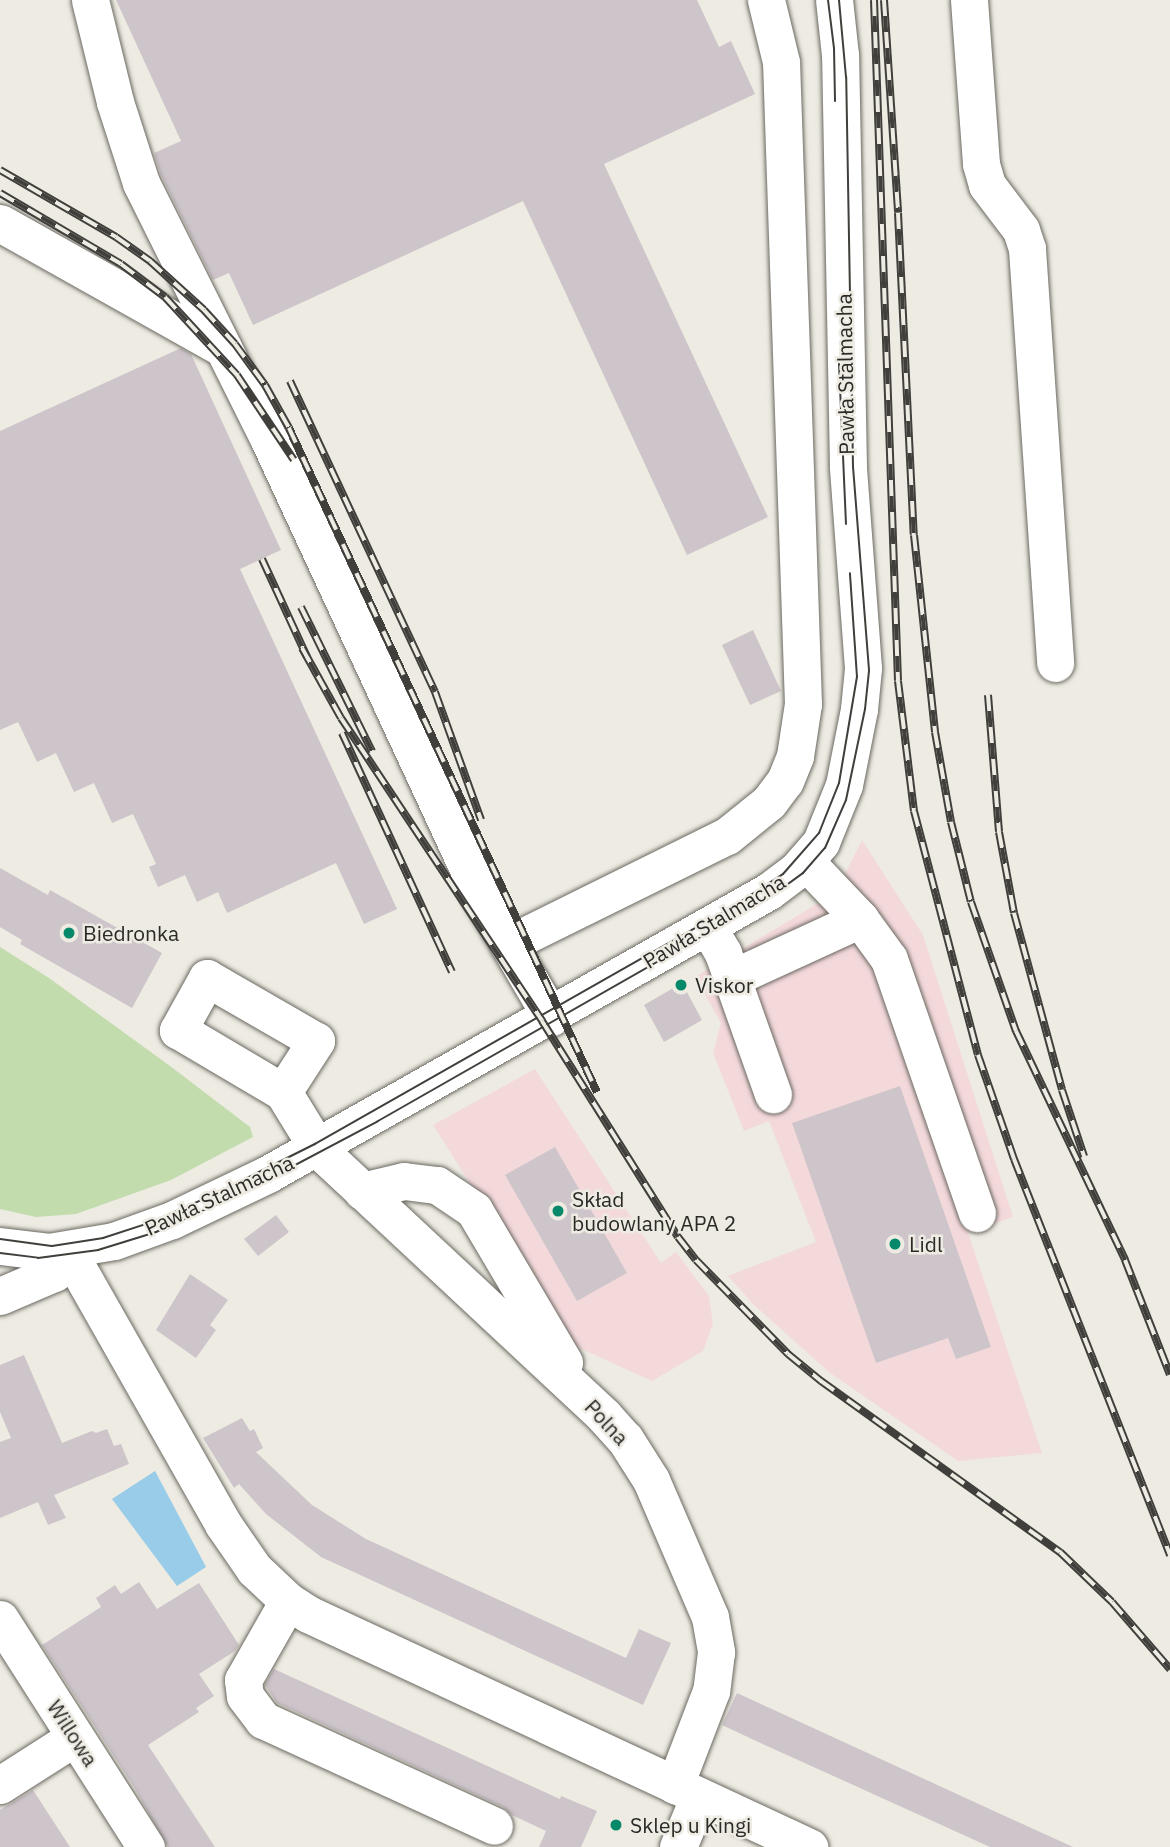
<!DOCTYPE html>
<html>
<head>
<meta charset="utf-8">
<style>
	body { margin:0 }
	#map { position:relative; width:1170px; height:1847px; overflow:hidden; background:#edebe2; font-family:"IBM Plex Sans",sans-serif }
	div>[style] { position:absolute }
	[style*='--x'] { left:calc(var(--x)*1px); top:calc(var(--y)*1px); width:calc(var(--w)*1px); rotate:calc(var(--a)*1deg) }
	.commercial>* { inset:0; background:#f4d9db }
	.green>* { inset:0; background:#c2dcae }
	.water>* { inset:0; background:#98cce9 }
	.building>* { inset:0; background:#cec5cb }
	.roads { filter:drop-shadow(0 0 2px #6b6961) drop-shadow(0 0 2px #6b6961) }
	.minor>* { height:37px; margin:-18.5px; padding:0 18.5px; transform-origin:18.5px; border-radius:18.5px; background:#fff }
	.tram>* { height:2px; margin:-1px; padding:0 1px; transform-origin:1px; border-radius:1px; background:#403f3b }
	.rail>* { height:8px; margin-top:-4px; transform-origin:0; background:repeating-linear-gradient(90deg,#edebe2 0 16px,#403f3b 0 32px); box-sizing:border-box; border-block:2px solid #403f3b }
	.dots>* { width:19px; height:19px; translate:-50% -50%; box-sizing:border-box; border:4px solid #edebe2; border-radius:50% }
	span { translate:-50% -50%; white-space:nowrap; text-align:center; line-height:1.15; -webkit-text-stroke:5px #edebe2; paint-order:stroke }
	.street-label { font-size:21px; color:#2b2a27 }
	.poi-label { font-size:21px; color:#2b2a27 }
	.left { translate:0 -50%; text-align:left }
</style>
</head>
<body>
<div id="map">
	<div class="commercial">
		<div style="clip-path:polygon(862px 840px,923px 935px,1013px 1217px,968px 1233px,1042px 1453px,958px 1461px,830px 1373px,753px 1304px,728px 1276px,816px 1242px,769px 1121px,744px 1131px,713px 1053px,721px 1023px,695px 977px,817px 904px,844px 876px)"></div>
		<div style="clip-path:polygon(535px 1069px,661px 1263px,676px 1252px,709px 1296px,713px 1324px,703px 1351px,652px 1381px,573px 1345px,433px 1125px)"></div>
	</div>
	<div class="green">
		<div style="clip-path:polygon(0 947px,49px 978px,170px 1066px,250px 1127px,253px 1137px,171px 1180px,76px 1214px,36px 1217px,0 1209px)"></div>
	</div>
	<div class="water">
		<div style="clip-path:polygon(155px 1471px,206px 1567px,177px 1586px,112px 1499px)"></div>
	</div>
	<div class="building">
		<div style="clip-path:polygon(116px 0,697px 0,719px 47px,731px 41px,755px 94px,604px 164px,768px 517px,687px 555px,523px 201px,253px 325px,229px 273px,213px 280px,161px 175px,154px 153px,181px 141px)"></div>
		<div style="clip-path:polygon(181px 348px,191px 354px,281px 550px,240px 569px,397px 909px,364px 924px,336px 863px,227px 913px,218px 892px,197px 902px,185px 875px,158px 887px,149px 867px,156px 864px,133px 814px,112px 823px,94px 783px,74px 792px,56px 753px,37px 762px,18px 722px,0 730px,0 431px)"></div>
		<div style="clip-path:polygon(753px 630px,781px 691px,750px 705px,722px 645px)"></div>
		<div style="clip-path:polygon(0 868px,48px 895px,50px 890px,162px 953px,132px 1008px,20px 944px,22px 940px,0 927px)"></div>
		<div style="clip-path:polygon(682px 983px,702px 1020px,664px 1042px,644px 1005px)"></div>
		<div style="clip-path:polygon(900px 1086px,991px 1347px,956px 1359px,948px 1338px,876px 1363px,792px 1123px)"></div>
		<div style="clip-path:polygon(555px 1147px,627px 1273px,577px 1301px,505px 1175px)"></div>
		<div style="clip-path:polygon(276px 1215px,289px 1232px,258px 1256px,244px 1239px)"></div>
		<div style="clip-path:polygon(190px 1274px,228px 1300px,210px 1325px,216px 1330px,196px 1358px,156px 1330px)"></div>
		<div style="clip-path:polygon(24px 1355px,62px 1443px,92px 1431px,96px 1433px,107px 1429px,114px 1446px,121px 1444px,129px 1464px,54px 1495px,66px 1518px,48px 1525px,38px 1502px,0 1518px,0 1442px,11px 1438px,0 1412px,0 1365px)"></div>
		<div style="clip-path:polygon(242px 1418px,250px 1431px,254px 1429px,263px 1448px,256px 1452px,312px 1505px,366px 1539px,626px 1658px,639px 1629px,671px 1643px,643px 1705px,321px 1557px,266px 1514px,239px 1484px,234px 1488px,203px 1438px)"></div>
		<div style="clip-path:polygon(139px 1582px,157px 1609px,199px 1583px,239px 1645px,235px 1651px,199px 1674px,214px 1696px,196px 1708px,199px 1712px,148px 1745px,215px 1847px,168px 1847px,134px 1787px,42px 1645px,101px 1607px,96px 1598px,115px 1585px,121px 1594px)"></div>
		<div style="clip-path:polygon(274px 1669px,560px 1799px,561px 1796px,597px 1811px,581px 1847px,539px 1847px,546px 1831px,512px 1815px,503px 1807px,277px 1703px,265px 1684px)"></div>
		<div style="clip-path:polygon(737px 1693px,994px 1811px,1073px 1847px,990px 1847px,754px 1740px,722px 1725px)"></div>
		<div style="clip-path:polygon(33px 1790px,70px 1847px,0 1847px,0 1810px)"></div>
	</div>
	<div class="roads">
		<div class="minor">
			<div style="--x:90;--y:0;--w:105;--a:76.2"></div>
			<div style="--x:115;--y:102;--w:85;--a:72.2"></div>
			<div style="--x:141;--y:183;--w:289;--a:63.5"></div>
			<div style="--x:270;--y:442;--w:504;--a:65.11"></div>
			<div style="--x:482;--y:899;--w:137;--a:59.7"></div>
			<div style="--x:969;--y:0;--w:164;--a:85.8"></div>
			<div style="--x:981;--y:164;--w:22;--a:74"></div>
			<div style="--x:987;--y:185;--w:56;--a:52.9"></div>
			<div style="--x:1021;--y:230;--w:20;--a:72"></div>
			<div style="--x:1027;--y:249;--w:415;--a:86.1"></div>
			<div style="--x:0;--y:223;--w:256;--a:29.3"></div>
			<div style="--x:805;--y:861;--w:80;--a:46.5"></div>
			<div style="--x:860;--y:919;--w:49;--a:54.1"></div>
			<div style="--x:889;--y:959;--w:269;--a:70.9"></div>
			<div style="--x:708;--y:927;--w:30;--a:60"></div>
			<div style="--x:723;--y:953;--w:150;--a:70.5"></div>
			<div style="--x:508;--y:944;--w:244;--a:-26.3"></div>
			<div style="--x:727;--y:836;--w:54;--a:-39"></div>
			<div style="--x:769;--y:802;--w:26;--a:-53"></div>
			<div style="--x:785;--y:781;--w:27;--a:-68"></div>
			<div style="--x:795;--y:756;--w:53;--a:-81.3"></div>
			<div style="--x:803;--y:704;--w:642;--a:-91.96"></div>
			<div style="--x:781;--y:62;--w:64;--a:-103.6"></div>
			<div style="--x:732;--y:978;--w:141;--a:-24.7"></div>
			<div style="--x:283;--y:1092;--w:61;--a:-57.1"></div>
			<div style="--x:316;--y:1041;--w:126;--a:-150"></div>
			<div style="--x:207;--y:978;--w:60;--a:119.1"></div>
			<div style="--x:178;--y:1030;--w:122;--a:30.6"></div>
			<div style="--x:283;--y:1092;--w:67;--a:58.4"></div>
			<div style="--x:318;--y:1149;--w:391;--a:43"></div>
			<div style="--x:604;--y:1416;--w:31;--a:48"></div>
			<div style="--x:625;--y:1439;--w:49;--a:57.6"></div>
			<div style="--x:651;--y:1480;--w:149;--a:66.7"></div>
			<div style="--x:710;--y:1617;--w:36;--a:80"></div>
			<div style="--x:716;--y:1652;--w:39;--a:97"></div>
			<div style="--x:711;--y:1691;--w:101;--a:111"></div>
			<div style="--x:362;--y:1191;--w:43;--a:-13.4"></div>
			<div style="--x:404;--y:1181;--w:33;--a:7"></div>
			<div style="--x:437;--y:1185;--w:45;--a:34"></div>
			<div style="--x:474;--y:1210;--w:177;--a:59.4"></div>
			<div style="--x:0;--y:1246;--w:49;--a:7"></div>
			<div style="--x:49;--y:1252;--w:66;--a:-9.6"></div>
			<div style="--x:114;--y:1241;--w:62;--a:-19.9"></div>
			<div style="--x:172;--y:1220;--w:106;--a:-25.6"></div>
			<div style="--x:268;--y:1174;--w:575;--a:-29.46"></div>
			<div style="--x:769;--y:891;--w:34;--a:-37"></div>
			<div style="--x:796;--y:871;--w:38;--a:-49"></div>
			<div style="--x:821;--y:842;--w:61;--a:-68"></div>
			<div style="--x:844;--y:785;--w:77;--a:-78.8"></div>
			<div style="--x:859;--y:709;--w:41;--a:-84.4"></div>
			<div style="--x:863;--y:668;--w:202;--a:-94.3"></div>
			<div style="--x:848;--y:467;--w:412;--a:-91.1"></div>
			<div style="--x:840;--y:55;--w:55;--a:-96.2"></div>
			<div style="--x:68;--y:1251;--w:314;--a:60.4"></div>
			<div style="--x:223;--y:1524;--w:55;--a:55.4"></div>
			<div style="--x:254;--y:1569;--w:47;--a:43.3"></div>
			<div style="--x:288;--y:1601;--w:24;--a:33"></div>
			<div style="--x:308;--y:1614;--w:553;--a:24.94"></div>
			<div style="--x:0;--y:1296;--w:59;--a:-23.1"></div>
			<div style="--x:54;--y:1273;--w:12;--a:-42"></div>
			<div style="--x:63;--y:1265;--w:15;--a:-70"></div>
			<div style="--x:288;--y:1601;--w:91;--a:119.7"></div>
			<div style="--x:243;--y:1680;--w:16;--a:83"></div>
			<div style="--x:245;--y:1696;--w:30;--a:53"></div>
			<div style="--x:263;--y:1720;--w:254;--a:24.6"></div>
			<div style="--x:0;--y:1619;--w:271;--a:57.4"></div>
			<div style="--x:0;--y:1785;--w:89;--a:-32.6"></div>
			<div style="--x:678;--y:1847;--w:55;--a:-67.6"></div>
		</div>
	</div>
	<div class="tram">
		<div style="--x:828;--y:0;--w:48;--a:82.9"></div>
		<div style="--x:834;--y:48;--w:53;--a:88.9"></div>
		<div style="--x:839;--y:364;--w:160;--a:87.5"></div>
		<div style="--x:0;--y:1239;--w:52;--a:7.7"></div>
		<div style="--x:52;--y:1246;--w:52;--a:-8.9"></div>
		<div style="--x:103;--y:1238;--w:52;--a:-18.1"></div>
		<div style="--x:152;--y:1222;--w:71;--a:-24"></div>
		<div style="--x:217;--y:1193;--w:110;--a:-26.6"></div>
		<div style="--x:315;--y:1144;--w:480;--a:-29.6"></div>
		<div style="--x:732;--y:907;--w:61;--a:-32.9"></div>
		<div style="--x:783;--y:874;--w:55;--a:-48.7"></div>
		<div style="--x:819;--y:833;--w:54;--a:-68.2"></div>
		<div style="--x:839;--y:783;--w:108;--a:-80.4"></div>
		<div style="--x:857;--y:677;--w:104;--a:-93.9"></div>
		<div style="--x:0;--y:1253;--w:38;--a:7"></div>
		<div style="--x:38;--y:1258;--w:61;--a:-7.6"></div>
		<div style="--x:98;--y:1250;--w:61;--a:-17.2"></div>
		<div style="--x:156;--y:1232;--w:99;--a:-24.5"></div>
		<div style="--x:246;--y:1191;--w:149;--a:-27.9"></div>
		<div style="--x:378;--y:1121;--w:447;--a:-29.7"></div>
		<div style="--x:766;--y:900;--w:46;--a:-36.1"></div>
		<div style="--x:803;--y:873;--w:33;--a:-49"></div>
		<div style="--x:825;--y:848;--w:52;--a:-66.4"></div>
		<div style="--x:846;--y:800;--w:93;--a:-78.2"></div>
		<div style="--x:865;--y:709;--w:39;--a:-84"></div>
		<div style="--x:869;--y:670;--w:204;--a:-94.5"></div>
		<div style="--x:853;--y:467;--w:390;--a:-91"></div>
		<div style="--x:846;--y:77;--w:77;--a:-95.2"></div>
	</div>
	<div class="rail">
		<div style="--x:874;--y:0;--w:681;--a:87.98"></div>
		<div style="--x:898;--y:681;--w:131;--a:83"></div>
		<div style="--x:914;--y:811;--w:252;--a:75.3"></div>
		<div style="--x:978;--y:1055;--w:110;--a:70.9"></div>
		<div style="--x:1014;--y:1159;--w:426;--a:68.5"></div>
		<div style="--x:884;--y:0;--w:213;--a:86.2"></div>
		<div style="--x:898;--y:213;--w:322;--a:87.2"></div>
		<div style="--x:914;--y:535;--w:198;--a:83.9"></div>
		<div style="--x:935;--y:732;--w:91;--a:79.9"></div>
		<div style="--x:951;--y:822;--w:82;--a:76"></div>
		<div style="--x:971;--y:902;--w:137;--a:70.8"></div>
		<div style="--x:1016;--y:1031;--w:254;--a:64.5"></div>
		<div style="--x:1125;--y:1260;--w:123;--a:68.6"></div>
		<div style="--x:0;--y:170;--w:134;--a:30"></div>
		<div style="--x:116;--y:237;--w:42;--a:35.2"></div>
		<div style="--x:150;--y:261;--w:73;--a:42.2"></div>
		<div style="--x:204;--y:310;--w:46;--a:47.6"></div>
		<div style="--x:235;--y:344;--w:51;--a:53.8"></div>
		<div style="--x:265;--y:385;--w:49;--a:60.8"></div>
		<div style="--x:289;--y:428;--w:732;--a:65.12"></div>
		<div style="--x:0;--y:193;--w:140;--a:30.4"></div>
		<div style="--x:121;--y:264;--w:55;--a:36.9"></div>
		<div style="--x:165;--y:297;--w:106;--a:47.3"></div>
		<div style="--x:237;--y:375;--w:102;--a:56.2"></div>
		<div style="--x:290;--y:381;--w:343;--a:65"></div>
		<div style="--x:435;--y:692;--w:136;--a:70.2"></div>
		<div style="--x:262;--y:559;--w:108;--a:65.3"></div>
		<div style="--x:301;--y:607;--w:161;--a:63.8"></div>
		<div style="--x:302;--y:648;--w:80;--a:60.9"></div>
		<div style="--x:341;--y:718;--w:364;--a:56.4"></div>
		<div style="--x:542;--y:1021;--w:255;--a:57.8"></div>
		<div style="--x:678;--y:1237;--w:29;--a:52"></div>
		<div style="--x:696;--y:1260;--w:132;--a:45.6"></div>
		<div style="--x:788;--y:1354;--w:43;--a:39.3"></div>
		<div style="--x:821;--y:1381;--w:294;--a:35.6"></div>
		<div style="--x:1060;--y:1552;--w:72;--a:43.9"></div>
		<div style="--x:1112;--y:1602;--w:89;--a:49.1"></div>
		<div style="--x:988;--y:695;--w:137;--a:85.4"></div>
		<div style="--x:999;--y:832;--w:82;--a:79.5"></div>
		<div style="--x:1014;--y:913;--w:183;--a:74.8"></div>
		<div style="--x:1062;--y:1090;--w:70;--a:71.6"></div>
		<div style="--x:342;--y:733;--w:263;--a:65.3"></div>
	</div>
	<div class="dots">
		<div style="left:69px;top:933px;background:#06886b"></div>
		<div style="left:681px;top:985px;background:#06886b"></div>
		<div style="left:558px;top:1211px;background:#06886b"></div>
		<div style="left:895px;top:1244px;background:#06886b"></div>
		<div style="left:616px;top:1825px;background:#06886b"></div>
	</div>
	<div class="street-label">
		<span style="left:845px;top:374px;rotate:-91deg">Pawła Stalmacha</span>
		<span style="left:714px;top:921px;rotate:-31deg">Pawła Stalmacha</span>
		<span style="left:219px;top:1195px;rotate:-25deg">Pawła Stalmacha</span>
		<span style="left:607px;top:1422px;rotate:47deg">Polna</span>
		<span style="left:73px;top:1733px;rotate:57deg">Willowa</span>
	</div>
	<div class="poi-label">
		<span class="left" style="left:83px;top:933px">Biedronka</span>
		<span class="left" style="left:695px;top:985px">Viskor</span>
		<span class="left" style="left:572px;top:1211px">Skład<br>budowlany APA 2</span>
		<span class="left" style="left:909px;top:1244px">Lidl</span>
		<span class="left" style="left:630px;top:1825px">Sklep u Kingi</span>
	</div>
</div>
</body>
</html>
